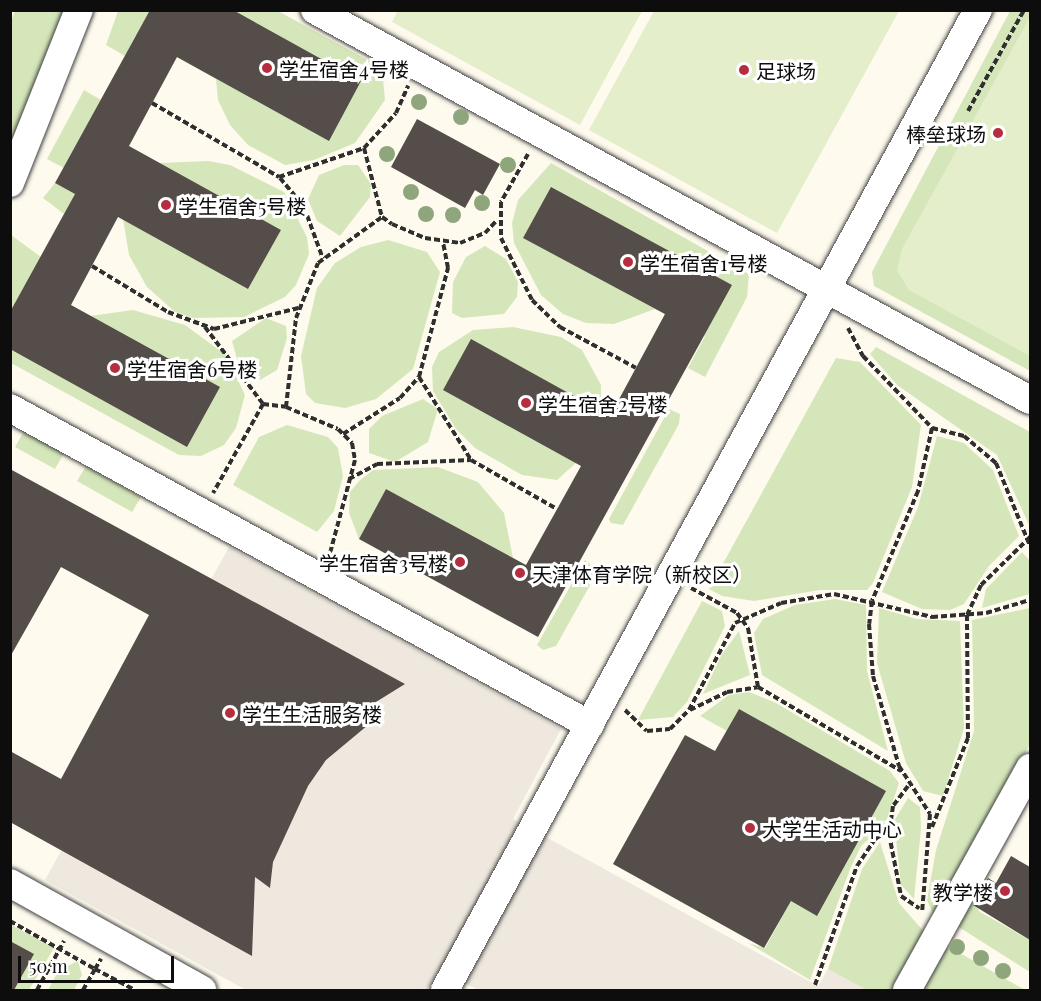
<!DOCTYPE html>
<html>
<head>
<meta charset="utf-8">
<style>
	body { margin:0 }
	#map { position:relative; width:1041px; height:1001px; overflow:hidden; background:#fefaee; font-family:"Playfair Display","Noto Sans SC",serif }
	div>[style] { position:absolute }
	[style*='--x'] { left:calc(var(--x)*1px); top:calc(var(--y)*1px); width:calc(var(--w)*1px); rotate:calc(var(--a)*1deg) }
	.green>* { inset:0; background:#d5e7ba }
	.pitch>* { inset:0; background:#e5eecb }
	.plaza>* { inset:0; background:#eee8de }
	.building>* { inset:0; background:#554d4a }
	.path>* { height:4px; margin-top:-2px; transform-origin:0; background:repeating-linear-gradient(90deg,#2f2f2f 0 6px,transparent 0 9px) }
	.roads { filter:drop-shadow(0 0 2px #404040) drop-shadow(0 0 2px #404040) }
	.minor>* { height:28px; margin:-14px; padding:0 14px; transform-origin:14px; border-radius:14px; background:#fff }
	.trees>* { width:16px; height:16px; margin:-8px; border-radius:50%; background:#8fa67d }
	.dots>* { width:16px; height:16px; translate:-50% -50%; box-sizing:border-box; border:3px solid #fff; border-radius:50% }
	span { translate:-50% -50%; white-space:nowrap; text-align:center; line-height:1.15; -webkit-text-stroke:6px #fff; paint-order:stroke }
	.poi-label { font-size:20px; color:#0d0d0d }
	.left { translate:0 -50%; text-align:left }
	.right { translate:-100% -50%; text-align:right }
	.frame { position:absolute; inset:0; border:12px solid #0d0d0d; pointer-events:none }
	.scale { position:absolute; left:18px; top:956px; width:156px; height:27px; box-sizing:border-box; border:3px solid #0d0d0d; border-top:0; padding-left:8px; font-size:18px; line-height:21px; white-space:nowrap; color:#0d0d0d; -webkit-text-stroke:4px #fff; paint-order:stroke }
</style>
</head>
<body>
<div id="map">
	<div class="green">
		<div style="clip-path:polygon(15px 11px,68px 11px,11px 155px,11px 21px)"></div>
		<div style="clip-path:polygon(118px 11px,278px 11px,382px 68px,385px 100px,355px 143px,314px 160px,285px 165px,248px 145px,230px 125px,218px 100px,216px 79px,136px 35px,125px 56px,106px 45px)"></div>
		<div style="clip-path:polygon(1010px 11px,1030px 11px,1030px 371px,874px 286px,872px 272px)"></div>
		<div style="clip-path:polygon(84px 90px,101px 100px,64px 168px,47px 159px)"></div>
		<div style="clip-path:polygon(208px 161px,230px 165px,284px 192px,307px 237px,309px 254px,296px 285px,285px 297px,244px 317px,193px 318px,175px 312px,147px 287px,129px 255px,123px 219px,248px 289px,281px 230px,159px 163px)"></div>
		<div style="clip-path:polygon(551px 163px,749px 274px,747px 297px,705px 377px,688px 368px,705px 336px,655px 309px,614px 324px,586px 323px,563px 314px,541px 295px,514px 243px,512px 223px,518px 200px)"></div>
		<div style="clip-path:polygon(344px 165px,358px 165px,371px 184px,370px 197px,340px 236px,317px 221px,308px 199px,319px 175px)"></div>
		<div style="clip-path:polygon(55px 183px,75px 194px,64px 214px,43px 198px)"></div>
		<div style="clip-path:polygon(11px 235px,41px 257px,28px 281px,90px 316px,133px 310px,185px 325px,226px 355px,245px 395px,236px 428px,224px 445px,201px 456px,179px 455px,11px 363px)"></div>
		<div style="clip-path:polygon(388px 240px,427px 252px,440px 272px,413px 369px,376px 399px,345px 408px,315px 403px,306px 394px,301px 356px,317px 288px,335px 263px,361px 247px)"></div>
		<div style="clip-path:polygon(485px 246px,506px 259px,518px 282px,517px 297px,504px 314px,462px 318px,452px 313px,453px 282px,466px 257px)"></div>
		<div style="clip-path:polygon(266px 318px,286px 326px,287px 338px,277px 370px,260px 380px,237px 359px,232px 341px)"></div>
		<div style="clip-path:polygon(513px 327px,561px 337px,582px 350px,601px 385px,601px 407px,576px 463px,557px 480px,522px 475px,475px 448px,456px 429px,433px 391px,432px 367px,439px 352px,473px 330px)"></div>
		<div style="clip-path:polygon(876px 347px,1030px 432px,1030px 527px,997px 455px,897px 385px,870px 354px)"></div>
		<div style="clip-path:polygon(836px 358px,860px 362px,921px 425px,912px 487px,873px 583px,867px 590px,820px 590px,754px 601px,722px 596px,709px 589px)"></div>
		<div style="clip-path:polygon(423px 399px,438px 409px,428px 442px,395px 462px,369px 453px,369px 429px,382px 416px)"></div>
		<div style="clip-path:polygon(669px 409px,680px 414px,679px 424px,623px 525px,611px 523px,609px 519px)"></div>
		<div style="clip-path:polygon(287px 425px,328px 437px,338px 448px,343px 476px,334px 511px,317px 532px,233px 485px,259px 437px)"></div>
		<div style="clip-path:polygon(24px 431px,64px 453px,55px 469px,15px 447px)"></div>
		<div style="clip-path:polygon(937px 436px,964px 443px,993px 470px,1019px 536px,989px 566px,964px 604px,950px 610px,922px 609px,882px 592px,918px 507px)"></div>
		<div style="clip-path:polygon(86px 466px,141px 497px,132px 512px,77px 481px)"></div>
		<div style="clip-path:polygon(438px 467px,478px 482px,504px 513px,513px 558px,386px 489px,359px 539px,349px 513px,350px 492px,359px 481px,373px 470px)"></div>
		<div style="clip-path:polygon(1022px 552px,1030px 561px,1030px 594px,982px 608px,986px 589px)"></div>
		<div style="clip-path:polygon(585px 560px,598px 571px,556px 646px,543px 650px,537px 645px)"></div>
		<div style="clip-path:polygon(835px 599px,866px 605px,867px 671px,888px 751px,762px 675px,754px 633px,763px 619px,795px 605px)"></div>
		<div style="clip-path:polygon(702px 601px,722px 611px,725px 626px,687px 702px,673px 717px,638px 720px)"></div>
		<div style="clip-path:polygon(879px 608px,917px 619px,960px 621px,964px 728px,943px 796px,923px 791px,906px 763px,877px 663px)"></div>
		<div style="clip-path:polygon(1030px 608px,1030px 744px,935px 918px,927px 900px,936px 850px,974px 731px,972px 620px)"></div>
		<div style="clip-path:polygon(739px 631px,750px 675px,703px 694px,722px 654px)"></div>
		<div style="clip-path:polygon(749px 692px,776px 703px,890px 771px,899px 783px,885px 825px,861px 846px,850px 869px,810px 980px,748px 943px,765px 948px,791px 901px,817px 915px,739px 709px,727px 731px,700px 716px,729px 695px)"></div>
		<div style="clip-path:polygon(908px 798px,920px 807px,921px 829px,914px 899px,901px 885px,894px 821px)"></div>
		<div style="clip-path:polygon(880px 842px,899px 903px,925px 933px,893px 990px,863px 990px,828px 969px,862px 869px)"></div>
		<div style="clip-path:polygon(968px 894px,980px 912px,1030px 940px,1030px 972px,954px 924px)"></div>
		<div style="clip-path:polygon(10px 924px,54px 948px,29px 990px,11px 990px)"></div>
		<div style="clip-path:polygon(951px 948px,1025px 990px,916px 990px,939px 950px)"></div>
		<div style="clip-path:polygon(78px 961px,82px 975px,74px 990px,48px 990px,59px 970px)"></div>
	</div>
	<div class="pitch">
		<div style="clip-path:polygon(398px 10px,642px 10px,642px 11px,580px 125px,392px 22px)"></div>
		<div style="clip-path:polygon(654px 11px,899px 11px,777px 233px,589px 130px)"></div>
		<div style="clip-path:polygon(1030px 17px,1030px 356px,909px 290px,897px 270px,902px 249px)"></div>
	</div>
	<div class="plaza">
		<div style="clip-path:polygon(229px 547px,561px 729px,513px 819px,818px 986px,828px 969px,867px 990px,478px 990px,439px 969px,427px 990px,246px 990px,45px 880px)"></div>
	</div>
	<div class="building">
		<div style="clip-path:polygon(150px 10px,233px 10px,361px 81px,329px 141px,177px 57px,129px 146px,281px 230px,248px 289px,118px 217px,71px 305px,220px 387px,187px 447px,10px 349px,10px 312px,75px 194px,55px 183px)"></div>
		<div style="clip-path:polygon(417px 119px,500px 164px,483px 195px,475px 190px,465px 208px,391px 167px)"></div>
		<div style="clip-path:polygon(551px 187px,732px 285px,538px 637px,359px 539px,386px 489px,526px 565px,581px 466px,443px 390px,471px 339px,610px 416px,665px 314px,523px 238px)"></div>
		<div style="clip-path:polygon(10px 469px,405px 684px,355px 715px,368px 725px,326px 760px,308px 786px,273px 862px,270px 888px,255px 877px,252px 956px,10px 822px,10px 751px,61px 779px,149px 615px,61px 567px,10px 657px)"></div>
		<div style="clip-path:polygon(739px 709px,886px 791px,817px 916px,791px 901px,764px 948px,613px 864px,685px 735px,715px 751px)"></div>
		<div style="clip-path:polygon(1011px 856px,1030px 867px,1030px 940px,973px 905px,988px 878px,996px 883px)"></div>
		<div style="clip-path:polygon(10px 941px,34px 954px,14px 990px,10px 990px)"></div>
	</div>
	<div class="path">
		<div style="--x:152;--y:103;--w:147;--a:30.2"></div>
		<div style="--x:279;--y:177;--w:90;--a:-18.8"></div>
		<div style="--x:364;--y:148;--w:47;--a:-47.6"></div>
		<div style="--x:396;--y:113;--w:30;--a:-66"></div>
		<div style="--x:968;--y:111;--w:115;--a:-61"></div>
		<div style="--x:364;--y:148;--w:71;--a:75.4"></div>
		<div style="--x:382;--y:217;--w:12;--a:35"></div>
		<div style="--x:392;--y:224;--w:36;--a:23"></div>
		<div style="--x:425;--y:238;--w:35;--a:8"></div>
		<div style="--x:460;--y:243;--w:27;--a:-22"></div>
		<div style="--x:485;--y:233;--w:18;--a:-47"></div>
		<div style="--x:528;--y:154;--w:55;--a:119.4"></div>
		<div style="--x:501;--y:202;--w:36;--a:90"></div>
		<div style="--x:501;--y:238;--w:69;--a:63.4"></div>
		<div style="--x:532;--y:300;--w:39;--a:44"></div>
		<div style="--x:560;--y:327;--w:86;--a:28.3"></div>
		<div style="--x:280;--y:178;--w:38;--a:50"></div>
		<div style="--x:304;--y:207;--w:55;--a:69.9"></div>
		<div style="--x:92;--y:266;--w:89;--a:31.2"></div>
		<div style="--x:168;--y:312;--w:49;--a:20.3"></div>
		<div style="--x:214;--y:329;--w:87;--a:-14"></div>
		<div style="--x:205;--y:327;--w:96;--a:53"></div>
		<div style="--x:263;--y:404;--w:102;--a:119.3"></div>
		<div style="--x:848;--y:328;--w:32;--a:62"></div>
		<div style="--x:863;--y:356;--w:100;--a:46.2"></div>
		<div style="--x:932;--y:428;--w:65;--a:102.5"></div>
		<div style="--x:918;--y:491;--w:119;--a:112.7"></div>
		<div style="--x:872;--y:601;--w:23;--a:97"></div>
		<div style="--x:869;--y:624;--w:52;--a:85.6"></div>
		<div style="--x:873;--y:676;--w:94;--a:73.9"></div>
		<div style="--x:899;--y:766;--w:57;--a:57.1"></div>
		<div style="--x:930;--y:814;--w:99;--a:94.6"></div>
		<div style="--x:419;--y:377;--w:98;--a:57.9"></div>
		<div style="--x:471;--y:460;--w:99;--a:29.7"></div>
		<div style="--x:263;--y:404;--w:23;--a:7"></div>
		<div style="--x:286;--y:407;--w:90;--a:-83.6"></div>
		<div style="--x:296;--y:318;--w:59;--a:-68.2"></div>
		<div style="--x:318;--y:263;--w:79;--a:-35.7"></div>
		<div style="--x:286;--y:407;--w:56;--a:22.9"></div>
		<div style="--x:338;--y:429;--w:20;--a:45"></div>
		<div style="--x:352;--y:443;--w:17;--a:80"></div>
		<div style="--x:355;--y:460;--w:100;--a:105"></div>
		<div style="--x:932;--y:428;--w:33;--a:14"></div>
		<div style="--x:964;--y:436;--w:42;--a:40.2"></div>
		<div style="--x:996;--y:463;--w:90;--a:67.7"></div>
		<div style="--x:343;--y:434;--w:67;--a:-32.3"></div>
		<div style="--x:400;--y:398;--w:28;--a:-48"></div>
		<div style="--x:419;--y:377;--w:113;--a:-75.1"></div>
		<div style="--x:448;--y:268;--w:26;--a:-101"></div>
		<div style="--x:349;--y:479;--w:32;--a:-28"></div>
		<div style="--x:377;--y:464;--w:94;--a:-2.4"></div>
		<div style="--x:691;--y:588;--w:52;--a:28.5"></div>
		<div style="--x:737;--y:613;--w:19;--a:54"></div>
		<div style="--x:748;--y:628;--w:60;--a:80.4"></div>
		<div style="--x:625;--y:710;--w:30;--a:44"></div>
		<div style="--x:647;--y:731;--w:23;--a:-5"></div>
		<div style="--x:670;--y:729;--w:27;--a:-45"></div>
		<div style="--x:689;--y:710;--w:98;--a:-62.1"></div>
		<div style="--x:735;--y:623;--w:50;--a:-23.5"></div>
		<div style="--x:781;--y:603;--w:54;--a:-9.6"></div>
		<div style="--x:834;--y:594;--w:101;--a:13.2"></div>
		<div style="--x:932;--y:617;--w:54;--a:-4.2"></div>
		<div style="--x:986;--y:613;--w:46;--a:-16.5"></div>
		<div style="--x:690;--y:710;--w:41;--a:-25.9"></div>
		<div style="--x:727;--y:692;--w:31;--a:-9"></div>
		<div style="--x:758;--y:687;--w:166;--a:30.4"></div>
		<div style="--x:908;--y:786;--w:25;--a:127"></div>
		<div style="--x:893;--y:806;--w:28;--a:98"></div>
		<div style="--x:889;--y:834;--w:63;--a:79"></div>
		<div style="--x:901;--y:896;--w:22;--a:34"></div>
		<div style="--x:932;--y:827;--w:96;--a:-68"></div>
		<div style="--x:968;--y:738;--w:123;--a:-90.5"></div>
		<div style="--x:967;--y:615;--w:33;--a:-65"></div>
		<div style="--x:981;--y:585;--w:69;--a:-44.4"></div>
		<div style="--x:10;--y:921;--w:98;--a:29.5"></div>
		<div style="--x:95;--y:969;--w:12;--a:-59"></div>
		<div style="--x:815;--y:985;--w:126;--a:-70.6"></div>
		<div style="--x:857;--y:866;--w:32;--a:-56"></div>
		<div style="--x:875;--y:839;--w:17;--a:-33"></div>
		<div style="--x:37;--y:990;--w:56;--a:-61.1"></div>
		<div style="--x:83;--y:990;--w:24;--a:-60"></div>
		<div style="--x:95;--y:969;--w:45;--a:27.7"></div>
	</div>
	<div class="roads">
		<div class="minor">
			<div style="--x:315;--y:10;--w:814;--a:28.61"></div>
			<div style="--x:10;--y:183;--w:186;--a:-68.3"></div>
			<div style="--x:10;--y:408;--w:661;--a:28.66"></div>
			<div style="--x:10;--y:883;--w:220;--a:29.1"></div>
			<div style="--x:445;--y:990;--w:1116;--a:-61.46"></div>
			<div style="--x:907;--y:990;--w:254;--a:-61"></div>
		</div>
	</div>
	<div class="trees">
		<div style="left:419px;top:102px"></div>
		<div style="left:461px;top:117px"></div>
		<div style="left:387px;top:154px"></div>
		<div style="left:508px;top:165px"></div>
		<div style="left:411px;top:192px"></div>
		<div style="left:482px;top:203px"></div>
		<div style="left:426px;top:214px"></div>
		<div style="left:453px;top:215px"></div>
		<div style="left:957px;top:947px"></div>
		<div style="left:981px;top:958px"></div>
		<div style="left:1003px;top:971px"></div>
	</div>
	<div class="dots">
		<div style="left:267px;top:68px;background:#b62d3f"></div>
		<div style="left:744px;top:70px;background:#b62d3f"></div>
		<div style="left:998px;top:133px;background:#b62d3f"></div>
		<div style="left:166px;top:205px;background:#b62d3f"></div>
		<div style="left:628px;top:262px;background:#b62d3f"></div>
		<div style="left:115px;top:368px;background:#b62d3f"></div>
		<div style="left:526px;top:403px;background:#b62d3f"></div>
		<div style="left:460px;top:562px;background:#b62d3f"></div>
		<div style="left:520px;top:573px;background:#b62d3f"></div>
		<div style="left:230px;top:713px;background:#b62d3f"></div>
		<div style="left:750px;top:828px;background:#b62d3f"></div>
		<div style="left:1005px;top:891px;background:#b62d3f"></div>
	</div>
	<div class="poi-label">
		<span class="left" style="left:279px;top:68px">学生宿舍4号楼</span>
		<span class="left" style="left:756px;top:70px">足球场</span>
		<span class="right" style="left:986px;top:133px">棒垒球场</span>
		<span class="left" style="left:178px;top:205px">学生宿舍5号楼</span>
		<span class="left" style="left:640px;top:262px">学生宿舍1号楼</span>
		<span class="left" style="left:127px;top:368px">学生宿舍6号楼</span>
		<span class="left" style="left:538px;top:403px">学生宿舍2号楼</span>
		<span class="right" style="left:448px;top:562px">学生宿舍3号楼</span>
		<span class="left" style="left:532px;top:573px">天津体育学院（新校区）</span>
		<span class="left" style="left:242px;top:713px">学生生活服务楼</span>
		<span class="left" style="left:762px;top:828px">大学生活动中心</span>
		<span class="right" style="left:993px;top:891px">教学楼</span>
	</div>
	<div class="frame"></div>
	<div class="scale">50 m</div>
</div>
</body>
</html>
